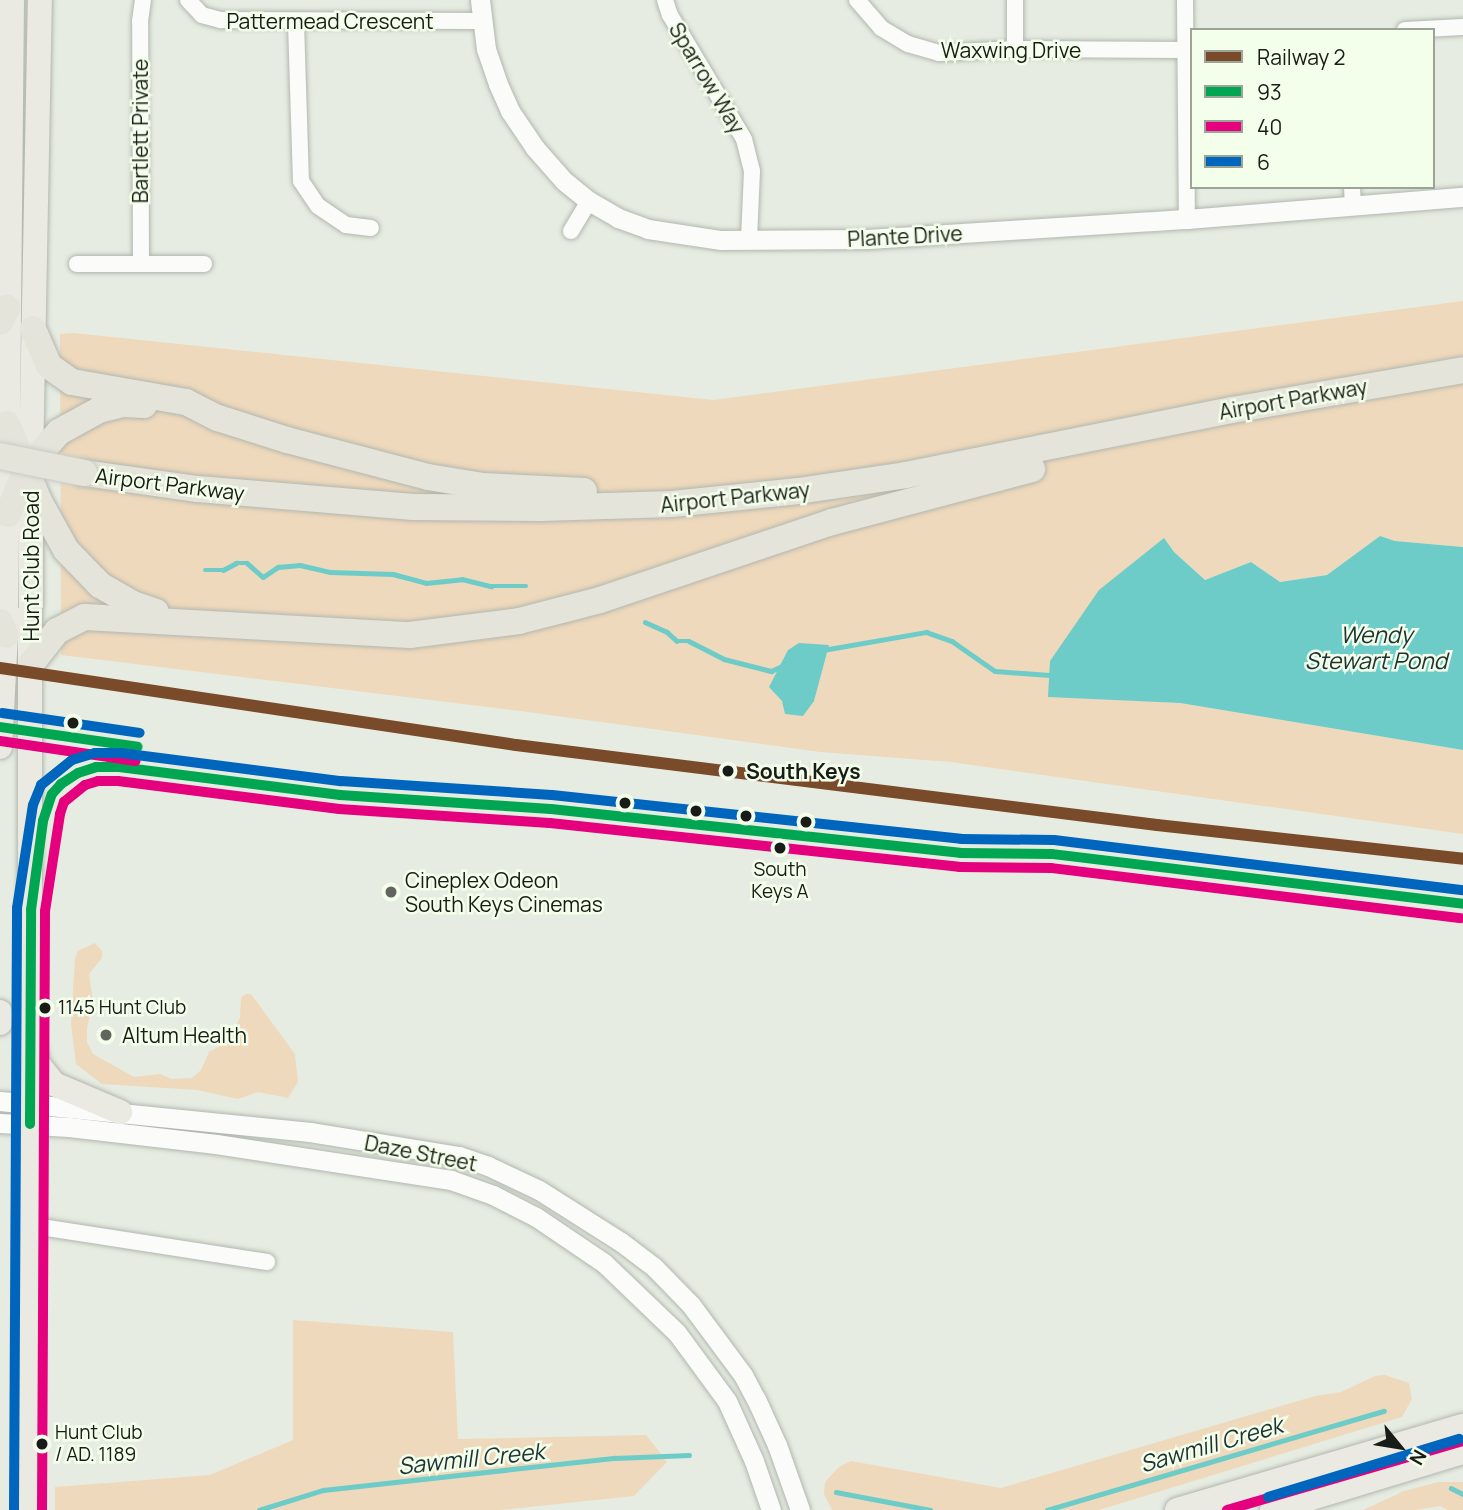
<!DOCTYPE html>
<html>
<head>
<meta charset="utf-8">
<style>
	body { margin:0 }
	#map { position:relative; width:1463px; height:1510px; overflow:hidden; background:#e6ece1; font-family:Manrope,sans-serif }
	div>[style] { position:absolute }
	[style*='--x'] { left:calc(var(--x)*1px); top:calc(var(--y)*1px); width:calc(var(--w)*1px); rotate:calc(var(--a)*1deg) }
	.green>* { inset:0; background:#efd9bc }
	.water>* { inset:0; background:#6dccc8 }
	.stream>* { height:4.5px; margin:-2.25px; padding:0 2.25px; transform-origin:2.25px; border-radius:2.25px; background:#6dccc8 }
	.roads { filter:drop-shadow(0 0 2px #b2b7af) drop-shadow(0 0 2px #b2b7af) }
	.minor>* { height:16px; margin:-8px; padding:0 8px; transform-origin:8px; border-radius:8px; background:#fbfcfa }
	.tertiary>* { height:19px; margin:-9.5px; padding:0 9.5px; transform-origin:9.5px; border-radius:9.5px; background:#fbfcfa }
	.primary>* { height:24px; margin:-12px; padding:0 12px; transform-origin:12px; border-radius:12px; background:#ebeae2 }
	.trunk>* { height:26px; margin:-13px; padding:0 13px; transform-origin:13px; border-radius:13px; background:#e5e4da }
	.bridges { filter:drop-shadow(0 0 2px #c8cac6) drop-shadow(0 0 2px #c8cac6) }
	.trunk-bridge>* { height:26px; margin:-13px; padding:0 13px; transform-origin:13px; border-radius:13px; background:#e5e4da }
	.bus-1>* { height:10px; margin:-5px; padding:0 5px; transform-origin:5px; border-radius:5px; background:#00a651 }
	.bus-2>* { height:10px; margin:-5px; padding:0 5px; transform-origin:5px; border-radius:5px; background:#e5007d }
	.bus-3>* { height:10px; margin:-5px; padding:0 5px; transform-origin:5px; border-radius:5px; background:#0065bd }
	.rail-1>* { height:12px; margin:-6px; padding:0 6px; transform-origin:6px; border-radius:6px; background:#7a4b2a }
	.dots>* { width:19px; height:19px; translate:-50% -50%; box-sizing:border-box; border:4px solid #f3feeb; border-radius:50% }
	span { translate:-50% -50%; white-space:nowrap; text-align:center; line-height:1.15; -webkit-text-stroke:5px #f3feeb; paint-order:stroke }
	.bus-label { font-size:19px; color:#191c16 }
	.left { translate:0 -50%; text-align:left }
	.street-label { font-size:21px; color:#191c16 }
	.stop-label { font-size:21px; color:#191c16; font-weight:700 }
	.poi-label { font-size:21px; color:#191c16 }
	.water-label { font-size:23px; color:#1d3333; font-style:italic }
	.legend { position:absolute; left:1190px; top:28px; width:245px; height:161px; box-sizing:border-box; background:#f3feeb; border:2px solid #9ca496; margin:0; padding:9px 12px; list-style:none; font-size:21px; color:#191c16 }
	.legend li { display:flex; align-items:center; gap:14px; height:35px }
	.legend b { width:35px; border:2px solid #9ca496 }
	.north { position:absolute; left:1365px; top:1412px; width:70px; height:70px; -webkit-text-stroke:5px #f3feeb; paint-order:stroke; rotate:120deg; font-size:19px; font-weight:700; line-height:28px; text-align:center; color:#191c16 }
	.north::after { content:''; display:block; margin:auto; width:24px; height:32px; background:#191c16; clip-path:polygon(50% 0,100% 100%,50% 72%,0 100%) }
</style>
</head>
<body>
<div id="map">
	<div class="green">
		<div style="clip-path:polygon(1463px 301px,1463px 547px,1395px 541px,1380px 536px,1327px 575px,1280px 582px,1251px 562px,1205px 580px,1174px 552px,1048px 696px,1180px 703px,1463px 750px,1463px 834px,951px 762px,820px 752px,520px 711px,61px 655px,60px 334px,74px 333px,713px 400px)"></div>
		<div style="clip-path:polygon(95px 943px,102px 951px,102px 958px,89px 974px,93px 1001px,87px 1028px,87px 1042px,93px 1054px,134px 1077px,160px 1074px,172px 1079px,192px 1078px,201px 1070px,209px 1052px,226px 1043px,240px 1018px,241px 998px,245px 994px,251px 994px,295px 1054px,298px 1082px,288px 1098px,258px 1092px,238px 1099px,197px 1090px,102px 1084px,76px 1064px,71px 1024px,75px 958px,78px 951px)"></div>
		<div style="clip-path:polygon(293px 1320px,453px 1332px,458px 1439px,646px 1435px,667px 1462px,634px 1496px,501px 1510px,55px 1510px,55px 1487px,210px 1475px,293px 1440px)"></div>
		<div style="clip-path:polygon(1385px 1375px,1409px 1383px,1412px 1399px,1402px 1417px,1099px 1510px,832px 1510px,824px 1494px,825px 1482px,839px 1467px,851px 1461px,1001px 1488px,1315px 1396px,1341px 1392px,1375px 1376px)"></div>
		<div style="clip-path:polygon(1438px 1482px,1463px 1482px,1463px 1510px,1448px 1510px,1440px 1506px,1416px 1510px,1363px 1510px,1404px 1491px)"></div>
	</div>
	<div class="water">
		<div style="clip-path:polygon(1380px 536px,1395px 541px,1463px 547px,1463px 750px,1180px 703px,1048px 697px,1050px 661px,1099px 590px,1164px 538px,1174px 552px,1205px 580px,1251px 562px,1280px 582px,1327px 575px)"></div>
		<div style="clip-path:polygon(799px 643px,829px 645px,814px 701px,803px 716px,785px 714px,782px 701px,769px 687px,788px 650px)"></div>
	</div>
	<div class="stream">
		<div style="--x:205;--y:570;--w:18;--a:0"></div>
		<div style="--x:223;--y:570;--w:15;--a:-28"></div>
		<div style="--x:236;--y:563;--w:11;--a:0"></div>
		<div style="--x:247;--y:563;--w:21;--a:41"></div>
		<div style="--x:263;--y:577;--w:18;--a:-34"></div>
		<div style="--x:278;--y:567;--w:22;--a:-5"></div>
		<div style="--x:300;--y:565;--w:31;--a:13"></div>
		<div style="--x:330;--y:572;--w:63;--a:1.8"></div>
		<div style="--x:393;--y:574;--w:34;--a:15"></div>
		<div style="--x:426;--y:583;--w:36;--a:-6"></div>
		<div style="--x:462;--y:579;--w:30;--a:14"></div>
		<div style="--x:491;--y:586;--w:35;--a:0"></div>
		<div style="--x:645;--y:622;--w:24;--a:24"></div>
		<div style="--x:667;--y:632;--w:13;--a:42"></div>
		<div style="--x:677;--y:641;--w:12;--a:0"></div>
		<div style="--x:689;--y:641;--w:39;--a:27"></div>
		<div style="--x:724;--y:659;--w:49;--a:14.3"></div>
		<div style="--x:771;--y:671;--w:12;--a:-24"></div>
		<div style="--x:823;--y:650;--w:105;--a:-9.9"></div>
		<div style="--x:926;--y:632;--w:28;--a:19"></div>
		<div style="--x:952;--y:641;--w:52;--a:34.9"></div>
		<div style="--x:995;--y:671;--w:54;--a:4.2"></div>
		<div style="--x:1451;--y:1488;--w:13;--a:27"></div>
		<div style="--x:836;--y:1492;--w:96;--a:10.8"></div>
		<div style="--x:259;--y:1510;--w:67;--a:-17.4"></div>
		<div style="--x:323;--y:1490;--w:294;--a:-6.3"></div>
		<div style="--x:615;--y:1458;--w:74;--a:-2.3"></div>
		<div style="--x:1047;--y:1510;--w:351;--a:-16.4"></div>
	</div>
	<div class="roads">
		<div class="minor">
			<div style="--x:188;--y:0;--w:21;--a:47"></div>
			<div style="--x:202;--y:15;--w:20;--a:15"></div>
			<div style="--x:221;--y:20;--w:259;--a:0.2"></div>
			<div style="--x:665;--y:0;--w:16;--a:72"></div>
			<div style="--x:670;--y:15;--w:144;--a:59.2"></div>
			<div style="--x:744;--y:139;--w:33;--a:76"></div>
			<div style="--x:752;--y:171;--w:69;--a:92.5"></div>
			<div style="--x:857;--y:0;--w:37;--a:49"></div>
			<div style="--x:881;--y:28;--w:31;--a:31"></div>
			<div style="--x:908;--y:44;--w:32;--a:16"></div>
			<div style="--x:939;--y:53;--w:76;--a:-3"></div>
			<div style="--x:1015;--y:49;--w:169;--a:0.3"></div>
			<div style="--x:1185;--y:0;--w:219;--a:89.5"></div>
			<div style="--x:296;--y:23;--w:158;--a:88.2"></div>
			<div style="--x:301;--y:181;--w:30;--a:56"></div>
			<div style="--x:318;--y:206;--w:34;--a:34"></div>
			<div style="--x:346;--y:225;--w:25;--a:7"></div>
			<div style="--x:1405;--y:30;--w:58;--a:-3"></div>
			<div style="--x:1015;--y:49;--w:49;--a:-90"></div>
			<div style="--x:1352;--y:187;--w:18;--a:87"></div>
			<div style="--x:571;--y:231;--w:35;--a:-59"></div>
			<div style="--x:141;--y:262;--w:241;--a:-90.2"></div>
			<div style="--x:140;--y:21;--w:21;--a:-82"></div>
			<div style="--x:77;--y:264;--w:127;--a:0"></div>
			<div style="--x:28;--y:1225;--w:242;--a:8.8"></div>
		</div>
		<div class="tertiary">
			<div style="--x:480;--y:0;--w:49;--a:83"></div>
			<div style="--x:486;--y:49;--w:37;--a:71"></div>
			<div style="--x:498;--y:84;--w:30;--a:66"></div>
			<div style="--x:510;--y:111;--w:45;--a:56"></div>
			<div style="--x:535;--y:148;--w:44;--a:48.7"></div>
			<div style="--x:564;--y:181;--w:32;--a:39"></div>
			<div style="--x:589;--y:201;--w:34;--a:30"></div>
			<div style="--x:618;--y:218;--w:32;--a:20"></div>
			<div style="--x:648;--y:229;--w:74;--a:8.6"></div>
			<div style="--x:721;--y:240;--w:146;--a:-0.4"></div>
			<div style="--x:867;--y:239;--w:321;--a:-3.6"></div>
			<div style="--x:1187;--y:219;--w:277;--a:-4.6"></div>
			<div style="--x:0;--y:1101;--w:312;--a:5.7"></div>
			<div style="--x:310;--y:1132;--w:151;--a:9.2"></div>
			<div style="--x:459;--y:1156;--w:31;--a:19"></div>
			<div style="--x:488;--y:1166;--w:56;--a:25.2"></div>
			<div style="--x:539;--y:1190;--w:97;--a:32.4"></div>
			<div style="--x:621;--y:1242;--w:41;--a:37.1"></div>
			<div style="--x:654;--y:1267;--w:53;--a:45.8"></div>
			<div style="--x:691;--y:1305;--w:87;--a:53.4"></div>
			<div style="--x:743;--y:1375;--w:27;--a:62"></div>
			<div style="--x:756;--y:1399;--w:51;--a:65.5"></div>
			<div style="--x:777;--y:1445;--w:69;--a:70.5"></div>
			<div style="--x:0;--y:1123;--w:69;--a:3.3"></div>
			<div style="--x:69;--y:1127;--w:148;--a:6.6"></div>
			<div style="--x:216;--y:1144;--w:238;--a:8.7"></div>
			<div style="--x:451;--y:1180;--w:45;--a:19.7"></div>
			<div style="--x:493;--y:1195;--w:48;--a:27.1"></div>
			<div style="--x:536;--y:1217;--w:82;--a:34.1"></div>
			<div style="--x:604;--y:1263;--w:101;--a:43.8"></div>
			<div style="--x:677;--y:1333;--w:84;--a:53.7"></div>
			<div style="--x:727;--y:1401;--w:66;--a:65.8"></div>
			<div style="--x:754;--y:1461;--w:52;--a:70.9"></div>
		</div>
		<div class="primary">
			<div style="--x:0;--y:747;--w:112;--a:-86.9"></div>
			<div style="--x:6;--y:635;--w:635;--a:-89.46"></div>
			<div style="--x:0;--y:1012;--w:11;--a:90"></div>
			<div style="--x:34;--y:1047;--w:17;--a:77"></div>
			<div style="--x:38;--y:1064;--w:26;--a:51"></div>
			<div style="--x:54;--y:1084;--w:72;--a:23"></div>
			<div style="--x:28;--y:1510;--w:1048;--a:-89.84"></div>
			<div style="--x:31;--y:462;--w:462;--a:-88.9"></div>
			<div style="--x:1177;--y:1510;--w:298;--a:-16.4"></div>
			<div style="--x:1272;--y:1510;--w:200;--a:-16.9"></div>
		</div>
		<div class="trunk">
			<div style="--x:0;--y:322;--w:16;--a:-63"></div>
			<div style="--x:33;--y:329;--w:40;--a:66.6"></div>
			<div style="--x:49;--y:366;--w:28;--a:35"></div>
			<div style="--x:72;--y:382;--w:116;--a:10"></div>
			<div style="--x:186;--y:402;--w:36;--a:27"></div>
			<div style="--x:218;--y:418;--w:72;--a:17.7"></div>
			<div style="--x:287;--y:440;--w:146;--a:14.7"></div>
			<div style="--x:428;--y:477;--w:56;--a:9.3"></div>
			<div style="--x:483;--y:486;--w:101;--a:2.8"></div>
			<div style="--x:7;--y:424;--w:83;--a:67.4"></div>
			<div style="--x:39;--y:501;--w:56;--a:61.1"></div>
			<div style="--x:66;--y:550;--w:49;--a:45.8"></div>
			<div style="--x:100;--y:585;--w:38;--a:30"></div>
			<div style="--x:133;--y:604;--w:24;--a:19"></div>
			<div style="--x:84;--y:473;--w:115;--a:8"></div>
			<div style="--x:198;--y:489;--w:216;--a:4.8"></div>
			<div style="--x:413;--y:507;--w:128;--a:0.4"></div>
			<div style="--x:541;--y:508;--w:131;--a:-1.7"></div>
			<div style="--x:672;--y:504;--w:127;--a:-5.9"></div>
			<div style="--x:798;--y:491;--w:109;--a:-8.4"></div>
			<div style="--x:906;--y:475;--w:332;--a:-11.3"></div>
			<div style="--x:1232;--y:410;--w:234;--a:-9.8"></div>
			<div style="--x:8;--y:514;--w:48;--a:-68.2"></div>
			<div style="--x:26;--y:469;--w:50;--a:-48.3"></div>
			<div style="--x:59;--y:432;--w:46;--a:-28.8"></div>
			<div style="--x:99;--y:410;--w:25;--a:-14"></div>
			<div style="--x:123;--y:404;--w:21;--a:3"></div>
			<div style="--x:0;--y:622;--w:14;--a:65"></div>
			<div style="--x:31;--y:664;--w:42;--a:-51.8"></div>
			<div style="--x:57;--y:631;--w:31;--a:-27"></div>
			<div style="--x:85;--y:617;--w:325;--a:3.2"></div>
			<div style="--x:410;--y:635;--w:110;--a:-7.3"></div>
			<div style="--x:519;--y:621;--w:84;--a:-14.5"></div>
			<div style="--x:600;--y:600;--w:245;--a:-18.6"></div>
			<div style="--x:832;--y:522;--w:207;--a:-14.8"></div>
		</div>
	</div>
	<div class="bridges">
		<div class="trunk-bridge">
			<div style="--x:0;--y:456;--w:86;--a:11.4"></div>
		</div>
	</div>
	<div class="bus-1">
		<div style="--x:0;--y:727;--w:139;--a:8.2"></div>
		<div style="--x:30;--y:1124;--w:214;--a:-89.7"></div>
		<div style="--x:31;--y:910;--w:90;--a:-82.3"></div>
		<div style="--x:43;--y:821;--w:28;--a:-72"></div>
		<div style="--x:52;--y:794;--w:13;--a:-48"></div>
		<div style="--x:61;--y:784;--w:20;--a:-33"></div>
		<div style="--x:78;--y:773;--w:19;--a:-18"></div>
		<div style="--x:96;--y:767;--w:23;--a:0"></div>
		<div style="--x:119;--y:767;--w:223;--a:7.2"></div>
		<div style="--x:340;--y:795;--w:211;--a:3.8"></div>
		<div style="--x:551;--y:809;--w:411;--a:6.1"></div>
		<div style="--x:960;--y:853;--w:92;--a:0.6"></div>
		<div style="--x:1052;--y:854;--w:414;--a:6.9"></div>
	</div>
	<div class="bus-2">
		<div style="--x:0;--y:741;--w:137;--a:8.4"></div>
		<div style="--x:42;--y:1510;--w:599;--a:-89.71"></div>
		<div style="--x:45;--y:911;--w:98;--a:-81.2"></div>
		<div style="--x:60;--y:814;--w:13;--a:-72"></div>
		<div style="--x:64;--y:802;--w:27;--a:-39"></div>
		<div style="--x:85;--y:785;--w:14;--a:-17"></div>
		<div style="--x:98;--y:781;--w:20;--a:0"></div>
		<div style="--x:118;--y:781;--w:223;--a:7.2"></div>
		<div style="--x:339;--y:809;--w:211;--a:3.8"></div>
		<div style="--x:550;--y:823;--w:411;--a:6.1"></div>
		<div style="--x:959;--y:867;--w:92;--a:0.6"></div>
		<div style="--x:1051;--y:868;--w:413;--a:7"></div>
		<div style="--x:1227;--y:1510;--w:246;--a:-16.3"></div>
	</div>
	<div class="bus-3">
		<div style="--x:2;--y:713;--w:139;--a:8.2"></div>
		<div style="--x:1268;--y:1497;--w:200;--a:-16.9"></div>
		<div style="--x:14;--y:1510;--w:602;--a:-89.71"></div>
		<div style="--x:17;--y:908;--w:104;--a:-81.2"></div>
		<div style="--x:33;--y:805;--w:22;--a:-68"></div>
		<div style="--x:41;--y:785;--w:40;--a:-39"></div>
		<div style="--x:72;--y:760;--w:24;--a:-17"></div>
		<div style="--x:95;--y:753;--w:26;--a:0"></div>
		<div style="--x:121;--y:753;--w:222;--a:7.3"></div>
		<div style="--x:341;--y:781;--w:211;--a:3.8"></div>
		<div style="--x:552;--y:795;--w:411;--a:6.1"></div>
		<div style="--x:961;--y:839;--w:93;--a:0.6"></div>
		<div style="--x:1054;--y:840;--w:412;--a:7"></div>
	</div>
	<div class="rail-1">
		<div style="--x:0;--y:668;--w:522;--a:8.49"></div>
		<div style="--x:516;--y:745;--w:646;--a:7.11"></div>
		<div style="--x:1157;--y:825;--w:308;--a:6.3"></div>
	</div>
	<div class="dots">
		<div style="left:73px;top:723px;background:#191c16"></div>
		<div style="left:728px;top:771px;background:#191c16"></div>
		<div style="left:625px;top:803px;background:#191c16"></div>
		<div style="left:696px;top:811px;background:#191c16"></div>
		<div style="left:746px;top:816px;background:#191c16"></div>
		<div style="left:806px;top:822px;background:#191c16"></div>
		<div style="left:780px;top:848px;background:#191c16"></div>
		<div style="left:391px;top:892px;background:#61655d"></div>
		<div style="left:45px;top:1008px;background:#191c16"></div>
		<div style="left:106px;top:1035px;background:#61655d"></div>
		<div style="left:42px;top:1444px;background:#191c16"></div>
	</div>
	<div class="bus-label">
		<span style="left:780px;top:881px">South<br>Keys A</span>
		<span class="left" style="left:58px;top:1008px">1145 Hunt Club</span>
		<span class="left" style="left:55px;top:1444px">Hunt Club<br>/ AD. 1189</span>
	</div>
	<div class="street-label">
		<span style="left:330px;top:21px">Pattermead Crescent</span>
		<span style="left:1011px;top:50px">Waxwing Drive</span>
		<span style="left:707px;top:78px;rotate:59deg">Sparrow Way</span>
		<span style="left:140px;top:131px;rotate:-90deg">Bartlett Private</span>
		<span style="left:905px;top:236px;rotate:-3deg">Plante Drive</span>
		<span style="left:1293px;top:399px;rotate:-10deg">Airport Parkway</span>
		<span style="left:170px;top:484px;rotate:7deg">Airport Parkway</span>
		<span style="left:735px;top:497px;rotate:-6deg">Airport Parkway</span>
		<span style="left:31px;top:566px;rotate:-90deg">Hunt Club Road</span>
		<span style="left:421px;top:1153px;rotate:11deg">Daze Street</span>
	</div>
	<div class="stop-label">
		<span class="left" style="left:746px;top:771px">South Keys</span>
	</div>
	<div class="poi-label">
		<span class="left" style="left:405px;top:892px">Cineplex Odeon<br>South Keys Cinemas</span>
		<span class="left" style="left:122px;top:1035px">Altum Health</span>
	</div>
	<div class="water-label">
		<span style="left:1376px;top:647px">Wendy<br>Stewart Pond</span>
		<span style="left:1211px;top:1444px;rotate:-16deg">Sawmill Creek</span>
		<span style="left:471px;top:1458px;rotate:-6deg">Sawmill Creek</span>
	</div>
	<ul class="legend">
	<li><b style="height:9px;background:#7a4b2a"></b>Railway 2</li>
	<li><b style="height:9px;background:#00a651"></b>93</li>
	<li><b style="height:9px;background:#e5007d"></b>40</li>
	<li><b style="height:9px;background:#0065bd"></b>6</li>
	</ul>
	<div class="north">N</div>
</div>
</body>
</html>
